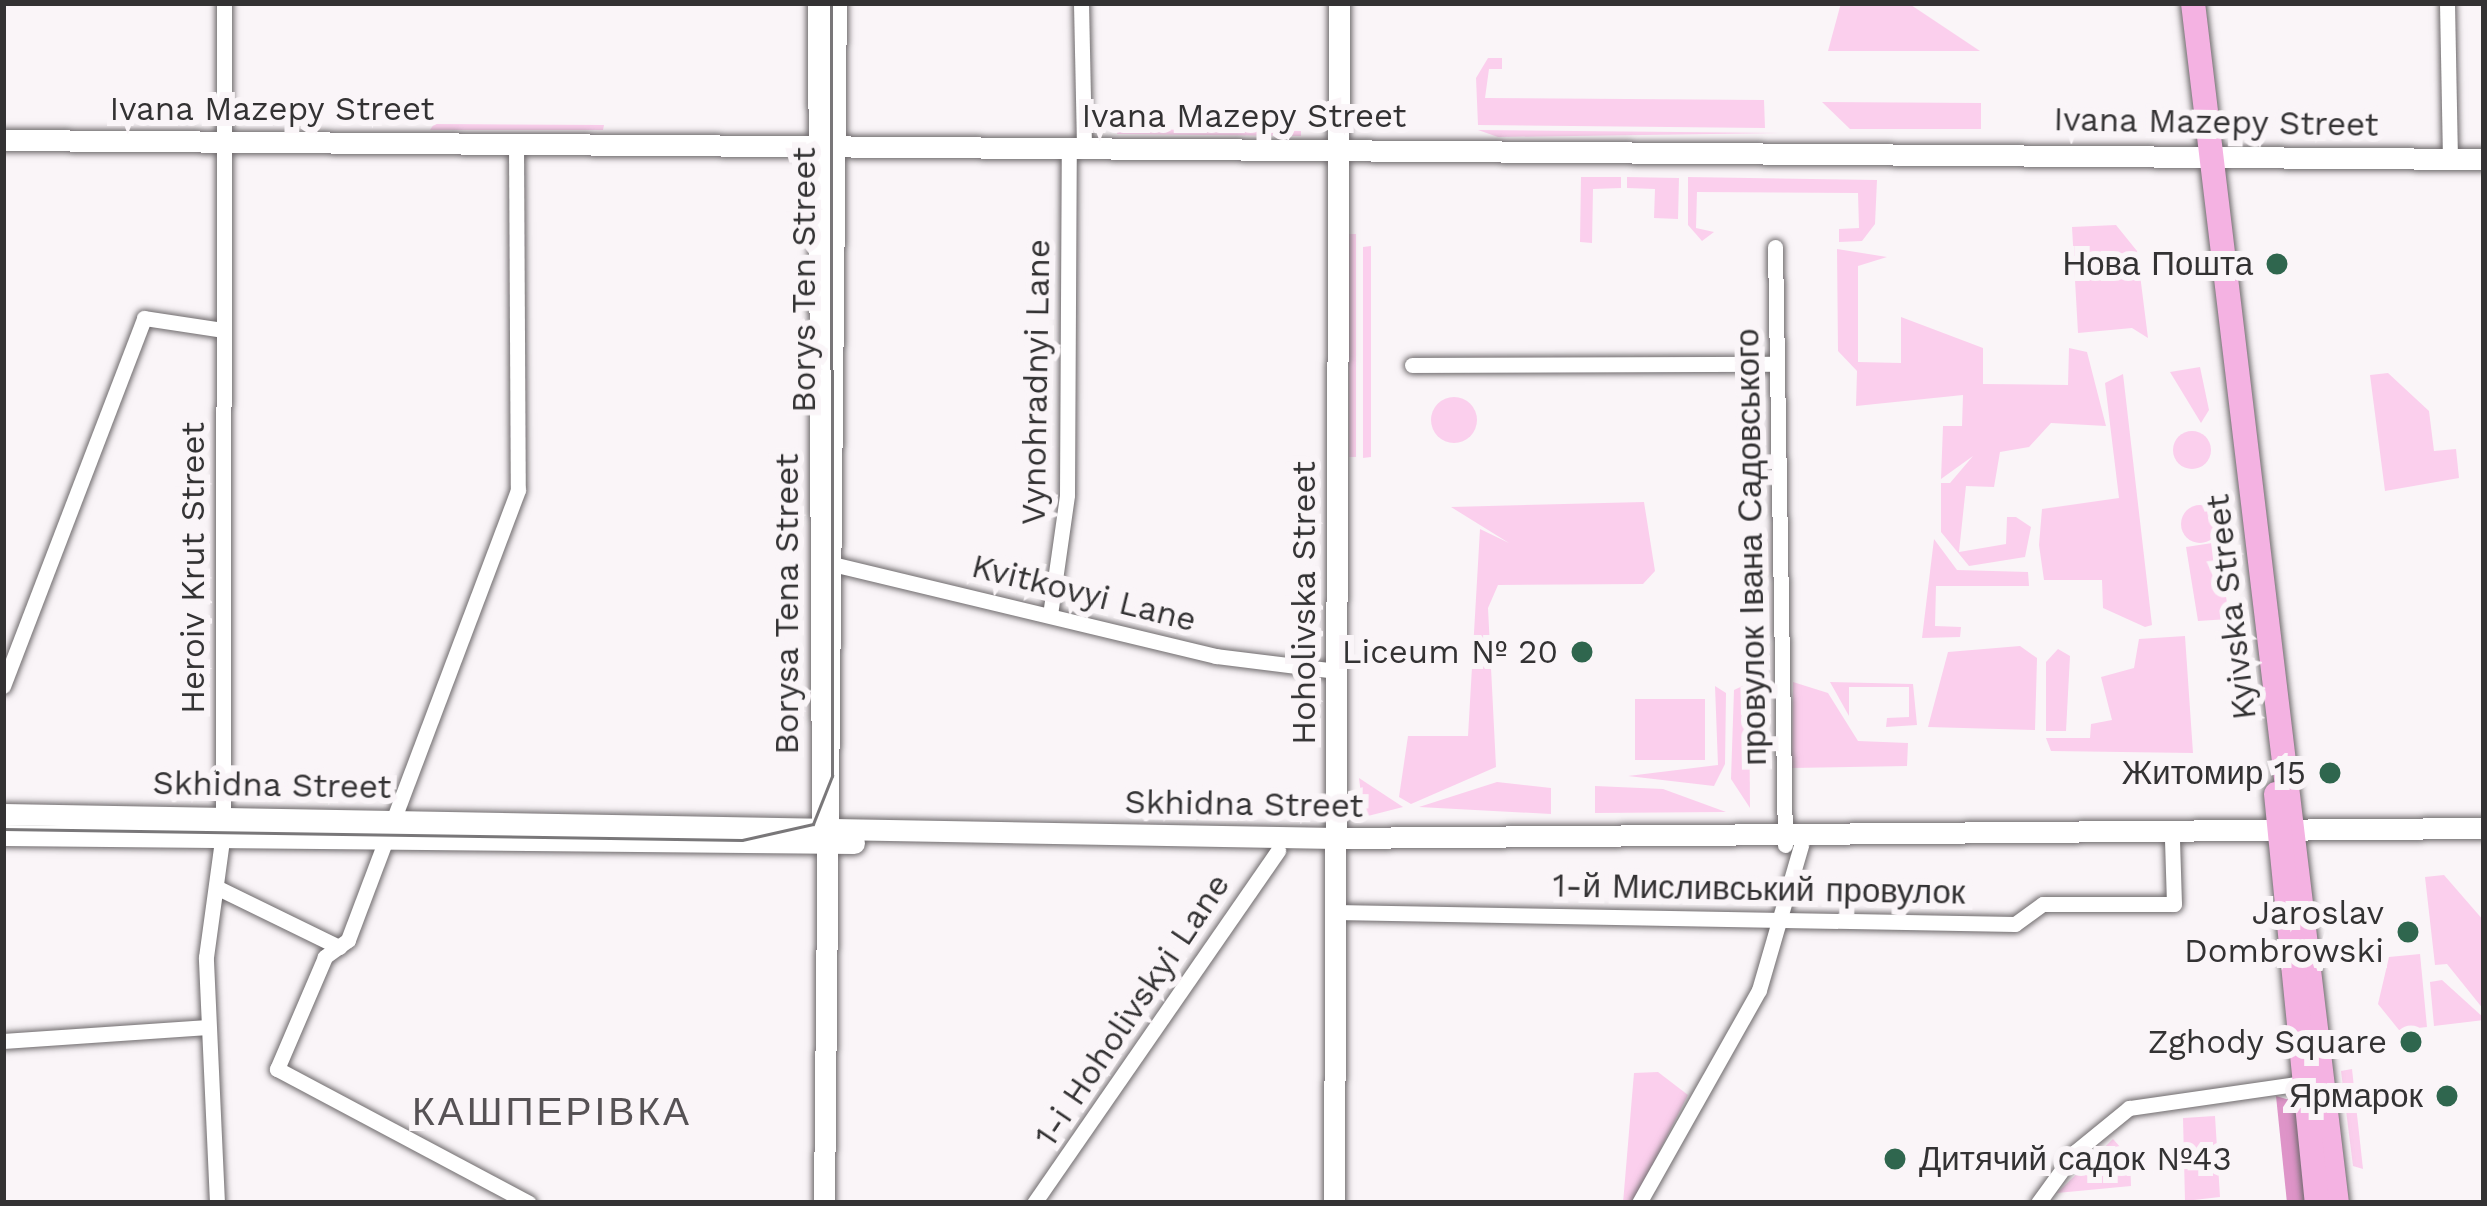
<!DOCTYPE html>
<html>
<head>
<meta charset="utf-8">
<style>
	body { margin:0 }
	#map { position:relative; width:2487px; height:1206px; overflow:hidden; background:#faf5f8; font-family:"Work Sans",sans-serif }
	div>[style] { position:absolute }
	[style*='--x'] { left:calc(var(--x)*1px); top:calc(var(--y)*1px); width:calc(var(--w)*1px); rotate:calc(var(--a)*1deg) }
	.green>* { inset:0; background:#fbcfed }
	.round { border-radius:50% }
	.forest>* { inset:0; background:#de94c8 }
	.roads { filter:drop-shadow(0 0 3px #6e6a6c) drop-shadow(0 0 3px #6e6a6c) }
	.street>* { height:15px; margin:-7.5px; padding:0 7.5px; transform-origin:7.5px; border-radius:7.5px; background:#fff }
	.secondary>* { height:21px; margin:-10.5px; padding:0 10.5px; transform-origin:10.5px; border-radius:10.5px; background:#fff }
	.primary>* { height:24px; margin:-12px; padding:0 12px; transform-origin:12px; border-radius:12px; background:#f4b2e2 }
	.tram>* { height:3px; margin:-1.5px; padding:0 1.5px; transform-origin:1.5px; border-radius:1.5px; background:#797779 }
	.dots>* { width:33px; height:33px; translate:-50% -50%; box-sizing:border-box; border:6px solid #faf5f8; border-radius:50% }
	span { translate:-50% -50%; white-space:nowrap; text-align:center; line-height:1.15; -webkit-text-stroke:12px #faf5f8; paint-order:stroke }
	.street-label { font-size:33px; color:#333233 }
	.poi-label { font-size:33px; color:#333233 }
	.right { translate:-100% -50%; text-align:right }
	.left { translate:0 -50%; text-align:left }
	.quarter-label { font-size:39px; color:#565255; letter-spacing:3px }
	.frame { position:absolute; inset:0; border:6px solid #333233; pointer-events:none }
</style>
</head>
<body>
<div id="map">
	<div class="green">
		<div style="clip-path:polygon(1841px 3px,1908px 3px,1980px 51px,1828px 51px)"></div>
		<div style="clip-path:polygon(1488px 58px,1502px 58px,1502px 69px,1489px 69px,1485px 98px,1764px 100px,1765px 128px,1478px 125px,1476px 78px)"></div>
		<div style="clip-path:polygon(1822px 102px,1981px 103px,1981px 129px,1850px 129px)"></div>
		<div style="clip-path:polygon(434px 124px,604px 125px,603px 130px,430px 130px)"></div>
		<div style="clip-path:polygon(1117px 129px,1301px 131px,1301px 136px,1117px 134px)"></div>
		<div style="clip-path:polygon(1478px 130px,1781px 133px,1498px 137px)"></div>
		<div style="clip-path:polygon(1581px 177px,1621px 177px,1621px 188px,1593px 189px,1592px 243px,1580px 242px)"></div>
		<div style="clip-path:polygon(1627px 177px,1679px 178px,1678px 219px,1654px 218px,1655px 189px,1627px 188px)"></div>
		<div style="clip-path:polygon(1688px 177px,1877px 180px,1875px 224px,1862px 241px,1839px 242px,1839px 229px,1859px 228px,1858px 193px,1697px 192px,1696px 228px,1714px 232px,1702px 241px,1688px 225px)"></div>
		<div style="clip-path:polygon(2116px 225px,2137px 251px,2148px 338px,2132px 328px,2078px 333px,2072px 227px)"></div>
		<div style="clip-path:polygon(1349px 234px,1356px 234px,1356px 457px,1349px 457px)"></div>
		<div style="clip-path:polygon(1371px 246px,1371px 457px,1363px 458px,1363px 247px)"></div>
		<div style="clip-path:polygon(1837px 249px,1887px 257px,1858px 266px,1858px 362px,1901px 363px,1901px 317px,1983px 348px,1983px 384px,2068px 385px,2069px 348px,2087px 352px,2106px 426px,2051px 423px,2029px 447px,2000px 452px,1994px 487px,1966px 486px,1959px 552px,2006px 544px,2007px 517px,2016px 517px,2031px 527px,2025px 557px,1969px 566px,1941px 532px,1941px 483px,1950px 483px,1973px 456px,1941px 479px,1943px 426px,1962px 426px,1963px 395px,1856px 406px,1857px 371px,1838px 351px)"></div>
		<div style="clip-path:polygon(2200px 367px,2209px 410px,2201px 423px,2170px 372px)"></div>
		<div style="clip-path:polygon(2388px 373px,2429px 411px,2434px 451px,2456px 449px,2459px 478px,2385px 491px,2370px 375px)"></div>
		<div style="clip-path:polygon(2123px 374px,2152px 625px,2145px 627px,2103px 608px,2102px 580px,2044px 580px,2039px 545px,2042px 509px,2119px 498px,2105px 383px)"></div>
		<div class="round" style="left:1431px;top:397px;width:46px;height:46px"></div>
		<div class="round" style="left:2173px;top:431px;width:38px;height:38px"></div>
		<div style="clip-path:polygon(1644px 502px,1655px 571px,1643px 584px,1498px 585px,1488px 608px,1496px 767px,1411px 804px,1399px 797px,1408px 736px,1468px 736px,1480px 529px,1509px 543px,1451px 507px)"></div>
		<div class="round" style="left:2181px;top:505px;width:38px;height:38px"></div>
		<div style="clip-path:polygon(1934px 539px,1957px 570px,2028px 572px,2029px 586px,1936px 586px,1935px 626px,1961px 627px,1960px 637px,1922px 638px)"></div>
		<div style="clip-path:polygon(2219px 542px,2229px 619px,2198px 621px,2186px 547px)"></div>
		<div style="clip-path:polygon(2185px 636px,2193px 753px,2051px 751px,2046px 738px,2090px 738px,2091px 724px,2112px 720px,2101px 677px,2134px 668px,2139px 639px)"></div>
		<div style="clip-path:polygon(2020px 646px,2037px 658px,2035px 730px,1928px 727px,1948px 652px)"></div>
		<div style="clip-path:polygon(2058px 649px,2070px 656px,2066px 731px,2046px 731px,2046px 662px)"></div>
		<div style="clip-path:polygon(1793px 682px,1828px 693px,1858px 741px,1908px 743px,1907px 766px,1792px 768px)"></div>
		<div style="clip-path:polygon(1830px 682px,1913px 684px,1917px 725px,1886px 727px,1887px 718px,1909px 717px,1909px 687px,1849px 687px,1849px 716px)"></div>
		<div style="clip-path:polygon(1749px 683px,1750px 808px,1731px 779px,1734px 690px)"></div>
		<div style="clip-path:polygon(1715px 686px,1726px 693px,1725px 764px,1714px 786px,1628px 776px,1718px 765px)"></div>
		<div style="clip-path:polygon(1635px 699px,1705px 699px,1705px 760px,1635px 760px)"></div>
		<div style="clip-path:polygon(1359px 778px,1403px 807px,1364px 817px)"></div>
		<div style="clip-path:polygon(1497px 782px,1551px 788px,1551px 814px,1419px 807px)"></div>
		<div style="clip-path:polygon(1595px 786px,1663px 789px,1726px 812px,1595px 813px)"></div>
		<div style="clip-path:polygon(2444px 875px,2484px 921px,2484px 1010px,2447px 964px,2435px 965px,2425px 877px)"></div>
		<div style="clip-path:polygon(2420px 954px,2427px 1027px,2399px 1030px,2378px 1004px,2389px 957px)"></div>
		<div style="clip-path:polygon(2442px 980px,2484px 1018px,2484px 1020px,2434px 1026px,2430px 982px)"></div>
		<div style="clip-path:polygon(2352px 1069px,2363px 1169px,2353px 1166px,2341px 1071px)"></div>
		<div style="clip-path:polygon(1658px 1072px,1688px 1095px,1633px 1203px,1623px 1203px,1634px 1073px)"></div>
		<div style="clip-path:polygon(2215px 1116px,2220px 1197px,2185px 1201px,2183px 1118px)"></div>
		<div style="clip-path:polygon(2113px 1139px,2130px 1158px,2131px 1186px,2057px 1193px)"></div>
	</div>
	<div class="forest">
		<div style="clip-path:polygon(2276px 1096px,2297px 1102px,2308px 1203px,2287px 1203px)"></div>
	</div>
	<div class="roads">
		<div class="street">
			<div style="--x:1081;--y:3;--w:145;--a:88.8"></div>
			<div style="--x:2447;--y:3;--w:156;--a:88.9"></div>
			<div style="--x:516;--y:144;--w:346;--a:89.7"></div>
			<div style="--x:518;--y:490;--w:481;--a:110.7"></div>
			<div style="--x:348;--y:940;--w:29;--a:144"></div>
			<div style="--x:325;--y:957;--w:122;--a:113.2"></div>
			<div style="--x:277;--y:1069;--w:285;--a:28"></div>
			<div style="--x:1775;--y:247;--w:598;--a:89.04"></div>
			<div style="--x:1412;--y:365;--w:364;--a:-0.2"></div>
			<div style="--x:824;--y:562;--w:403;--a:13.5"></div>
			<div style="--x:1216;--y:656;--w:122;--a:7.1"></div>
			<div style="--x:1050;--y:615;--w:121;--a:-81.9"></div>
			<div style="--x:1067;--y:495;--w:347;--a:-89.7"></div>
			<div style="--x:3;--y:686;--w:394;--a:-69"></div>
			<div style="--x:144;--y:318;--w:80;--a:8.6"></div>
			<div style="--x:218;--y:888;--w:135;--a:26"></div>
			<div style="--x:1335;--y:912;--w:680;--a:1.01"></div>
			<div style="--x:2015;--y:924;--w:34;--a:-36"></div>
			<div style="--x:2043;--y:904;--w:131;--a:0"></div>
			<div style="--x:2174;--y:904;--w:64;--a:-91.8"></div>
			<div style="--x:3;--y:1041;--w:205;--a:-3.9"></div>
			<div style="--x:217;--y:1203;--w:246;--a:-92.6"></div>
			<div style="--x:206;--y:957;--w:125;--a:-82.2"></div>
			<div style="--x:223;--y:833;--w:830;--a:-89.93"></div>
			<div style="--x:1034;--y:1203;--w:429;--a:-55.3"></div>
			<div style="--x:1639;--y:1203;--w:244;--a:-60.6"></div>
			<div style="--x:1759;--y:990;--w:151;--a:-73.8"></div>
			<div style="--x:2038;--y:1203;--w:63;--a:-54"></div>
			<div style="--x:2075;--y:1152;--w:70;--a:-39.2"></div>
			<div style="--x:2129;--y:1108;--w:176;--a:-8.2"></div>
		</div>
		<div class="secondary">
			<div style="--x:818;--y:3;--w:821;--a:89.72"></div>
			<div style="--x:3;--y:140;--w:2481;--a:0.44"></div>
			<div style="--x:3;--y:814;--w:1332;--a:1.03"></div>
			<div style="--x:1335;--y:838;--w:1149;--a:-0.5"></div>
			<div style="--x:3;--y:835;--w:851;--a:0.54"></div>
			<div style="--x:824;--y:1203;--w:1200;--a:-89.43"></div>
			<div style="--x:1334;--y:1203;--w:1200;--a:-89.76"></div>
		</div>
		<div class="primary">
			<div style="--x:2193;--y:3;--w:1209;--a:83.16"></div>
			<div style="--x:2276;--y:794;--w:411;--a:84.3"></div>
		</div>
	</div>
	<div class="tram">
		<div style="--x:3;--y:829;--w:739;--a:0.85"></div>
		<div style="--x:742;--y:840;--w:73;--a:-12.7"></div>
		<div style="--x:813;--y:824;--w:52;--a:-68.4"></div>
		<div style="--x:832;--y:776;--w:773;--a:-90.07"></div>
	</div>
	<div class="dots">
		<div style="left:2277px;top:264px;background:#2f664e"></div>
		<div style="left:1582px;top:652px;background:#2f664e"></div>
		<div style="left:2330px;top:773px;background:#2f664e"></div>
		<div style="left:2408px;top:932px;background:#2f664e"></div>
		<div style="left:2411px;top:1042px;background:#2f664e"></div>
		<div style="left:2447px;top:1096px;background:#2f664e"></div>
		<div style="left:1895px;top:1159px;background:#2f664e"></div>
	</div>
	<div class="street-label">
		<span style="left:272px;top:109px">Ivana Mazepy Street</span>
		<span style="left:1244px;top:116px">Ivana Mazepy Street</span>
		<span style="left:2216px;top:122px;rotate:1deg">Ivana Mazepy Street</span>
		<span style="left:804px;top:280px;rotate:-90deg">Borys Ten Street</span>
		<span style="left:1036px;top:382px;rotate:-89deg">Vynohradnyi Lane</span>
		<span style="left:1751px;top:547px;rotate:-91deg">провулок Івана Садовського</span>
		<span style="left:193px;top:568px;rotate:-90deg">Heroiv Krut Street</span>
		<span style="left:1084px;top:593px;rotate:14deg">Kvitkovyi Lane</span>
		<span style="left:1304px;top:603px;rotate:-90deg">Hoholivska Street</span>
		<span style="left:787px;top:604px;rotate:-90deg">Borysa Tena Street</span>
		<span style="left:2231px;top:607px;rotate:-97deg">Kyivska Street</span>
		<span style="left:272px;top:785px;rotate:1deg">Skhidna Street</span>
		<span style="left:1244px;top:804px;rotate:1deg">Skhidna Street</span>
		<span style="left:1759px;top:889px;rotate:1deg">1-й Мисливський провулок</span>
		<span style="left:1132px;top:1010px;rotate:-56deg">1-i Hoholivskyi Lane</span>
	</div>
	<div class="poi-label">
		<span class="right" style="left:2253px;top:264px">Нова Пошта</span>
		<span class="right" style="left:1558px;top:652px">Liceum № 20</span>
		<span class="right" style="left:2306px;top:773px">Житомир 15</span>
		<span class="right" style="left:2384px;top:932px">Jaroslav<br>Dombrowski</span>
		<span class="right" style="left:2387px;top:1042px">Zghody Square</span>
		<span class="right" style="left:2423px;top:1096px">Ярмарок</span>
		<span class="left" style="left:1919px;top:1159px">Дитячий садок №43</span>
	</div>
	<div class="quarter-label">
		<span style="left:552px;top:1112px">КАШПЕРІВКА</span>
	</div>
	<div class="frame"></div>
</div>
</body>
</html>
